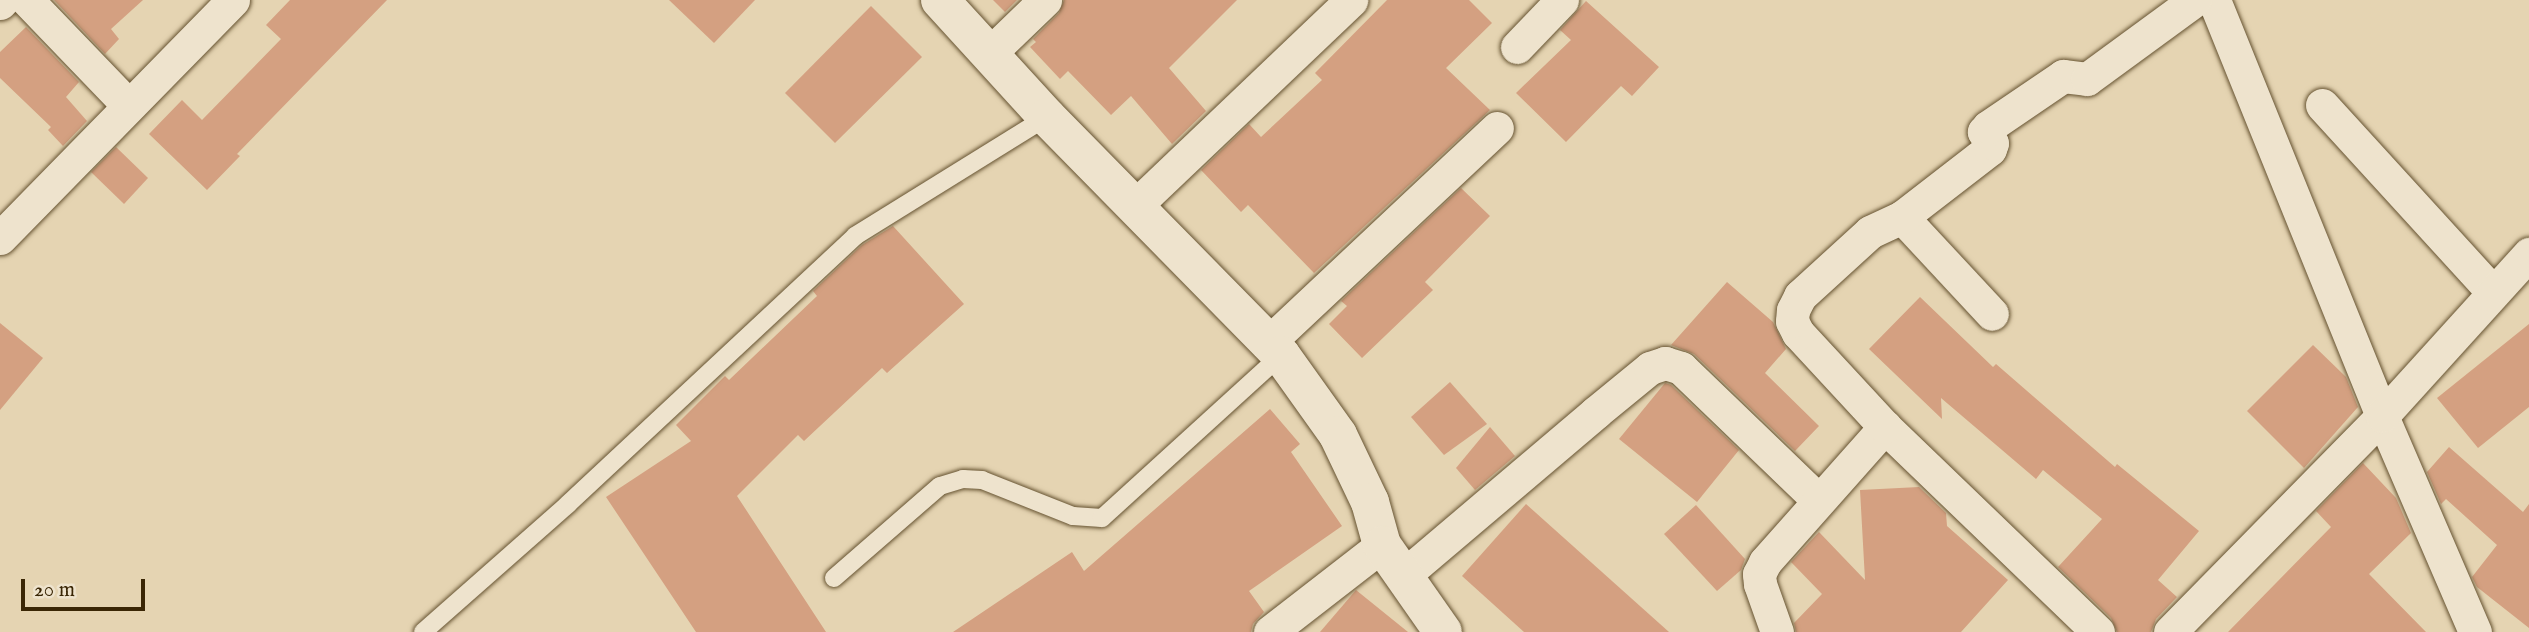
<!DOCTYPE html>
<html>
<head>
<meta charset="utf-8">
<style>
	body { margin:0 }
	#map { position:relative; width:2529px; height:632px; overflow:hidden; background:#e5d4b2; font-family:"IM FELL English",serif }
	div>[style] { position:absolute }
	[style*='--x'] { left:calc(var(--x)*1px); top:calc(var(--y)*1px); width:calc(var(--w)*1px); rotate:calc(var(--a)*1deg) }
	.building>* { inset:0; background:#d4a081 }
	.roads { filter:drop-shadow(0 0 2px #655230) drop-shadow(0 0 2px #655230) }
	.service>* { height:18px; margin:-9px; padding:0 9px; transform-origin:9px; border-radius:9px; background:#eee3cd }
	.minor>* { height:33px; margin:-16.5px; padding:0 16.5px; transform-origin:16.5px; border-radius:16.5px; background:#eee3cd }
	.secondary>* { height:38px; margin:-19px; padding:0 19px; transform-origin:19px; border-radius:19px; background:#eee3cd }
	span { translate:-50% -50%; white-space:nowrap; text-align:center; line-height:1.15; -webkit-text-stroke:7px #eee3cd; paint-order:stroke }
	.scale { position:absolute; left:21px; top:579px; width:124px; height:32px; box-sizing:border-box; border:4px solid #3a2605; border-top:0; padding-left:9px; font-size:21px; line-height:24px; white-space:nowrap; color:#3a2605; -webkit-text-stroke:5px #eee3cd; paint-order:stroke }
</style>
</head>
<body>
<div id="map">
	<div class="building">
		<div style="clip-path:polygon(54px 0,143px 0,111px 29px,119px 39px,105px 54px)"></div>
		<div style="clip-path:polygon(290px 0,387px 0,237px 154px,240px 156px,207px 190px,149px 134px,182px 100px,202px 120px,281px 39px,266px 25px)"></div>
		<div style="clip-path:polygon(669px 0,755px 0,714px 43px)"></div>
		<div style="clip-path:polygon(993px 0,1017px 0,1005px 12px)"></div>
		<div style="clip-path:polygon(1064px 0,1237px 0,1169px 68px,1206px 111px,1172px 144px,1131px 96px,1111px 115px,1068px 71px,1060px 79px,1030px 47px,1036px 42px,1033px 39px,1059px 13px)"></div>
		<div style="clip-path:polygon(1387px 0,1469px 0,1492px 23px,1446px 68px,1490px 110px,1314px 273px,1248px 205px,1241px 212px,1201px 170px,1249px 124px,1261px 137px,1322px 80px,1315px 73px)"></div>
		<div style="clip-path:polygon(1586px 1px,1659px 67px,1632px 96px,1621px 86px,1566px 142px,1516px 93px,1571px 40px,1560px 30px)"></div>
		<div style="clip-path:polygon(871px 6px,922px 57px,835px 143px,785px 93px)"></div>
		<div style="clip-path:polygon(26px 27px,79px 82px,66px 97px,87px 121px,63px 146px,48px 130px,51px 127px,0 78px,0 52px)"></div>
		<div style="clip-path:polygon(116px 147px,148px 178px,124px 204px,91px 172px)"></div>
		<div style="clip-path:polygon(1461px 188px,1490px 216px,1425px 282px,1433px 290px,1362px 358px,1329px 324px,1347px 306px,1341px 301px)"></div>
		<div style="clip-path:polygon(893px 226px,964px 304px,887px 373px,882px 368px,804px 441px,798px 435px,737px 496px,826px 632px,696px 632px,606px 497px,691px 441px,676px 425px,725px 376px,729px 380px,817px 296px,813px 291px,862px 245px)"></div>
		<div style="clip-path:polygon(1727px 282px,1773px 322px,1786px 349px,1765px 373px,1819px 426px,1795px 451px,1694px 354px,1671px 345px)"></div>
		<div style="clip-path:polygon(1920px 297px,1993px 367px,1996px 364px,2115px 467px,2117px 464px,2199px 531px,2158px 580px,2177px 597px,2156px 619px,2151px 632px,2117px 632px,2111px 618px,2058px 567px,2102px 519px,2043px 470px,2036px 479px,1941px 398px,1942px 419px,1869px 349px)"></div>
		<div style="clip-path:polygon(0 323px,43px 358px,0 410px)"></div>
		<div style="clip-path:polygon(2529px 324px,2529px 407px,2478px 448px,2437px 398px)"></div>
		<div style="clip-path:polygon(2313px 345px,2346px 377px,2358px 407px,2304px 468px,2247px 411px)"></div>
		<div style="clip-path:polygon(1450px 382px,1487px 424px,1444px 455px,1411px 417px)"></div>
		<div style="clip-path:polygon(1665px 383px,1671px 385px,1739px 450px,1697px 502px,1619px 439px)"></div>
		<div style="clip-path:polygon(1270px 409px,1300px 444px,1291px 452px,1342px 526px,1249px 591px,1264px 612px,1253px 624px,1251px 632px,953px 632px,1072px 552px,1084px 571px)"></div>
		<div style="clip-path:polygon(1490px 427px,1515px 456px,1475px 490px,1456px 468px)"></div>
		<div style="clip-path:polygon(2449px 447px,2523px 512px,2529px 504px,2529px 628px,2477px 587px,2472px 577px,2497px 545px,2446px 499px,2441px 504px,2427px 472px)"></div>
		<div style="clip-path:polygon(2363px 463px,2396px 498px,2411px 533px,2369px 574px,2426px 632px,2228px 632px,2331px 527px,2316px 511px)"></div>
		<div style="clip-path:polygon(1919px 487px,1946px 513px,1947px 526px,2008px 580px,1961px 632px,1796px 632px,1794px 623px,1822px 594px,1791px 562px,1819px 532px,1865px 580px,1860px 490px)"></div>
		<div style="clip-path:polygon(1526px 504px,1669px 632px,1524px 632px,1462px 576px)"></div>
		<div style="clip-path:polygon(1696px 505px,1745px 559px,1741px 570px,1717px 591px,1664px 534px)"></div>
		<div style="clip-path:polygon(1356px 590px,1408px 632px,1320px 632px)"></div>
	</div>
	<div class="roads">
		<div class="service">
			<div style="--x:834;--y:578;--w:140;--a:-41"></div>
			<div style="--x:940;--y:486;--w:24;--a:-17"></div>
			<div style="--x:963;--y:479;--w:19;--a:3"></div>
			<div style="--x:982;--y:480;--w:98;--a:21.6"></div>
			<div style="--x:1073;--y:516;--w:29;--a:4"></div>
			<div style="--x:1102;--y:518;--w:242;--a:-42.3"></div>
			<div style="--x:423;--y:632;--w:193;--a:-41.4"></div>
			<div style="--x:568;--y:504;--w:393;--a:-43"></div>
			<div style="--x:855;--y:236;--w:226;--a:-31.8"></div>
		</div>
		<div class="minor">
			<div style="--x:27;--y:0;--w:146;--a:46.1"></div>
			<div style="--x:2214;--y:0;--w:449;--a:68"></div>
			<div style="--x:2382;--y:416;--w:235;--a:66.7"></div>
			<div style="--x:0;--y:3;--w:4;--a:-45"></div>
			<div style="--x:1517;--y:47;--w:65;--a:-46.2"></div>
			<div style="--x:989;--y:54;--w:78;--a:-44"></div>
			<div style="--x:2322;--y:105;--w:253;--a:47.6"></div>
			<div style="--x:1134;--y:207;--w:300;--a:-43.6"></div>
			<div style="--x:1902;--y:217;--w:132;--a:47.1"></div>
			<div style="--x:0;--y:238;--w:333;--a:-45.6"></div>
			<div style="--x:1268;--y:343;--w:314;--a:-43.2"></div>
			<div style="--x:1403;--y:576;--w:252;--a:-40.3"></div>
			<div style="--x:1595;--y:413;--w:71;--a:-39.3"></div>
			<div style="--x:1650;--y:368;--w:16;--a:-18"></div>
			<div style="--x:1665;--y:363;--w:17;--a:17"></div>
			<div style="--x:1681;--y:368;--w:190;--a:43.9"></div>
			<div style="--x:1270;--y:632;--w:142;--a:-37.8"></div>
			<div style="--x:1777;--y:632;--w:51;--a:-109.5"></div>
			<div style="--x:1760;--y:584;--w:10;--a:-96"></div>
			<div style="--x:1759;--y:574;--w:13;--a:-63"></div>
			<div style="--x:1765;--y:562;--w:181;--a:-48.4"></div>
			<div style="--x:2098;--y:632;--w:296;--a:-136.1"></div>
			<div style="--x:1885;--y:427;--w:128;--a:-132.8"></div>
			<div style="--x:1798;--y:333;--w:13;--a:-117"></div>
			<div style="--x:1792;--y:321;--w:11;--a:-85"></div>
			<div style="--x:1793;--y:310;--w:16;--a:-63"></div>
			<div style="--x:1800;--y:296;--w:95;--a:-42.4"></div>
			<div style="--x:1870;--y:232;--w:35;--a:-25"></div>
			<div style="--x:1902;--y:217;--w:111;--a:-37.7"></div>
			<div style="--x:1990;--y:149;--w:6;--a:-72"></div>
			<div style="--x:1992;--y:143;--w:14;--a:-126"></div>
			<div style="--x:1984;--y:132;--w:6;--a:-51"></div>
			<div style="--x:1988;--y:127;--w:91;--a:-34.2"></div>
			<div style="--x:2063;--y:76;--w:24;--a:7"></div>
			<div style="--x:2087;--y:79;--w:134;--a:-36.2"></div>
			<div style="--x:2170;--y:632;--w:303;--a:-45.5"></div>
			<div style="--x:2382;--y:416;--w:219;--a:-47.8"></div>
		</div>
		<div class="secondary">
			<div style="--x:940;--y:0;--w:159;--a:47.6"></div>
			<div style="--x:1047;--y:117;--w:334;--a:45.5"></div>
			<div style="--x:1281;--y:355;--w:98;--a:54.5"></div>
			<div style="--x:1338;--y:435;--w:74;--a:64.5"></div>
			<div style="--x:1370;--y:502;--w:45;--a:74.4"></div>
			<div style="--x:1382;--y:545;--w:106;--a:55"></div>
		</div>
	</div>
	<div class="scale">20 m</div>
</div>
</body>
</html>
